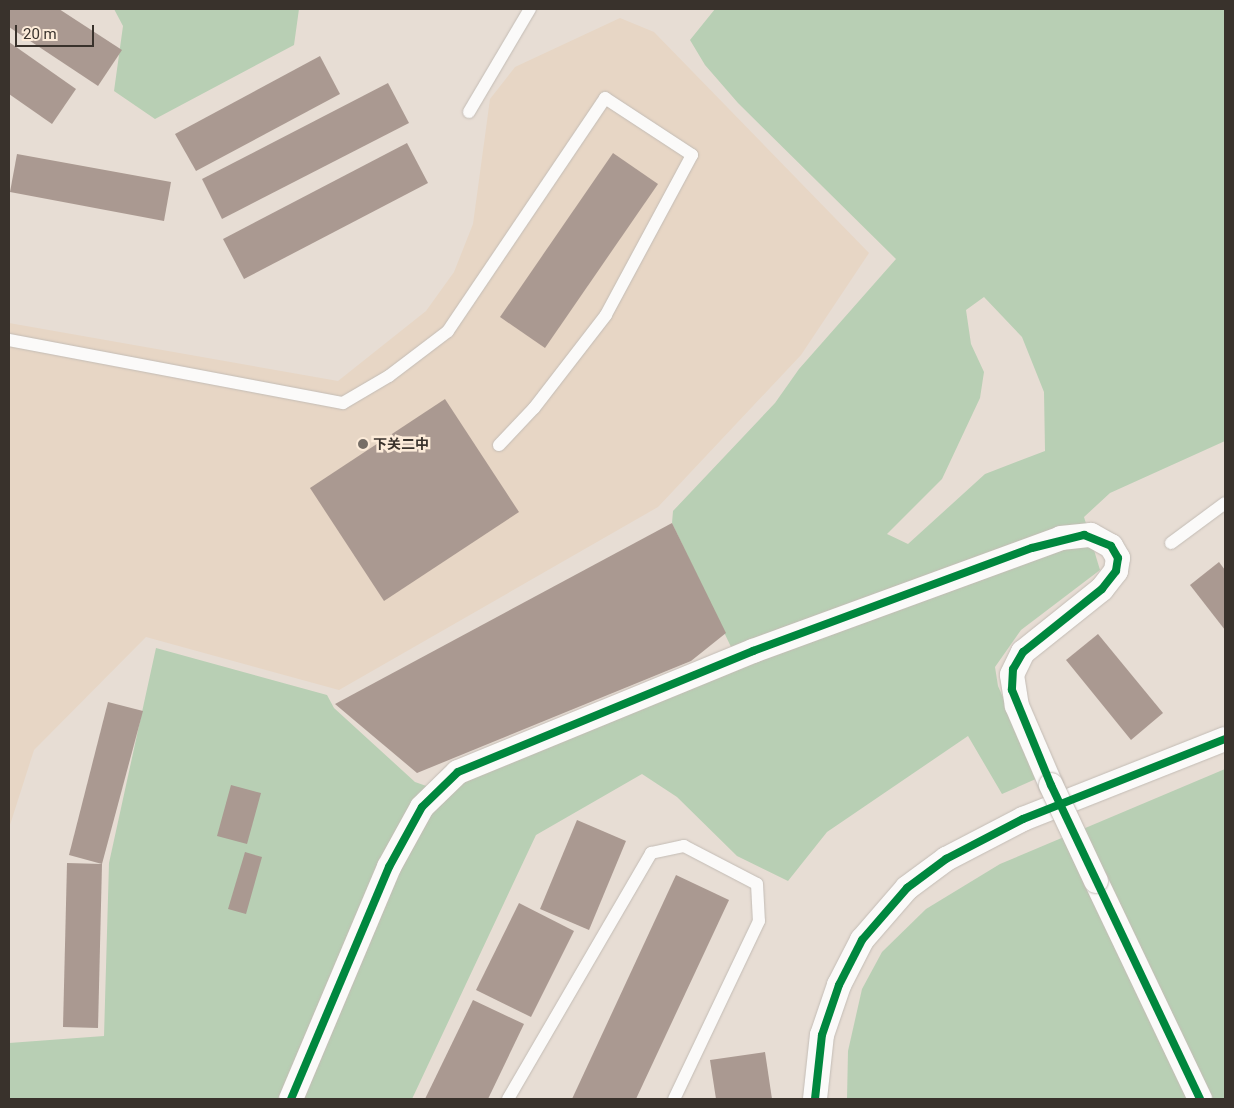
<!DOCTYPE html>
<html>
<head>
<meta charset="utf-8">
<style>
	body { margin:0 }
	#map { position:relative; width:1234px; height:1108px; overflow:hidden; background:#e7ddd4; font-family:Roboto,"Noto Sans SC",sans-serif }
	div>[style] { position:absolute }
	[style*='--x'] { left:calc(var(--x)*1px); top:calc(var(--y)*1px); width:calc(var(--w)*1px); rotate:calc(var(--a)*1deg) }
	.built>* { inset:0; background:#e7d6c5 }
	.green>* { inset:0; background:#b8cfb4 }
	.building>* { inset:0; background:#aa9991 }
	.roads { filter:drop-shadow(0 0 1px #c3bcb5) drop-shadow(0 0 1px #c3bcb5) }
	.service>* { height:12px; margin:-6px; padding:0 6px; transform-origin:6px; border-radius:6px; background:#fbfaf9 }
	.minor>* { height:24px; margin:-12px; padding:0 12px; transform-origin:12px; border-radius:12px; background:#fbfaf9 }
	.bridges { filter:drop-shadow(0 0 1px #c3bcb5) drop-shadow(0 0 1px #c3bcb5) }
	.minor-bridge>* { height:24px; margin:-12px; padding:0 12px; transform-origin:12px; border-radius:12px; background:#fbfaf9 }
	.cycleway>* { height:8px; margin:-4px; padding:0 4px; transform-origin:4px; border-radius:4px; background:#00873e }
	.dots>* { width:14px; height:14px; translate:-50% -50%; box-sizing:border-box; border:2px solid #fcebd9; border-radius:50% }
	span { translate:-50% -50%; white-space:nowrap; text-align:center; line-height:1.15; -webkit-text-stroke:5px #fcebd9; paint-order:stroke }
	.poi-label { font-size:14px; color:#39322c; font-weight:700 }
	.left { translate:0 -50%; text-align:left }
	.frame { position:absolute; inset:0; border:10px solid #39322c; pointer-events:none }
	.scale { position:absolute; left:15px; top:25px; width:79px; height:22px; box-sizing:border-box; border:2px solid #39322c; border-top:0; padding-left:6px; font-size:15px; line-height:18px; white-space:nowrap; color:#39322c; -webkit-text-stroke:4px #fcebd9; paint-order:stroke }
</style>
</head>
<body>
<div id="map">
	<div class="built">
		<div style="clip-path:polygon(620px 18px,654px 32px,869px 253px,801px 355px,658px 507px,339px 690px,146px 637px,34px 750px,9px 828px,9px 323px,338px 381px,426px 311px,454px 272px,473px 224px,490px 99px,515px 67px)"></div>
	</div>
	<div class="green">
		<div style="clip-path:polygon(114px 9px,299px 9px,294px 45px,155px 119px,114px 91px,123px 26px)"></div>
		<div style="clip-path:polygon(evenodd,715px 9px,1225px 9px,1225px 441px,1110px 493px,1084px 517px,1100px 570px,1021px 630px,995px 667px,998px 686px,1038px 778px,1002px 794px,968px 736px,827px 832px,788px 881px,737px 856px,677px 797px,642px 774px,536px 835px,412px 1099px,9px 1099px,9px 1043px,104px 1036px,109px 863px,156px 648px,327px 695px,334px 708px,415px 782px,449px 794px,476px 772px,741px 668px,672px 523px,673px 511px,775px 403px,799px 369px,896px 259px,738px 103px,705px 65px,690px 40px,715px 9px,984px 297px,1022px 337px,1044px 392px,1045px 451px,985px 474px,908px 544px,887px 534px,942px 479px,980px 398px,984px 372px,971px 344px,966px 310px,984px 297px)"></div>
		<div style="clip-path:polygon(1225px 769px,1225px 1099px,847px 1099px,848px 1051px,862px 989px,882px 952px,926px 909px,1000px 864px)"></div>
	</div>
	<div class="building">
		<div style="clip-path:polygon(9px 9px,59px 9px,122px 50px,98px 86px,9px 27px)"></div>
		<div style="clip-path:polygon(9px 42px,76px 89px,52px 124px,9px 94px)"></div>
		<div style="clip-path:polygon(320px 56px,340px 94px,196px 171px,175px 134px)"></div>
		<div style="clip-path:polygon(388px 83px,409px 123px,222px 219px,202px 179px)"></div>
		<div style="clip-path:polygon(407px 143px,428px 183px,244px 279px,223px 239px)"></div>
		<div style="clip-path:polygon(613px 153px,658px 184px,545px 348px,500px 317px)"></div>
		<div style="clip-path:polygon(17px 154px,171px 182px,164px 221px,10px 192px)"></div>
		<div style="clip-path:polygon(445px 399px,519px 512px,384px 601px,310px 488px)"></div>
		<div style="clip-path:polygon(672px 523px,726px 633px,691px 661px,417px 773px,335px 704px)"></div>
		<div style="clip-path:polygon(1219px 562px,1225px 570px,1225px 630px,1190px 585px)"></div>
		<div style="clip-path:polygon(1098px 634px,1163px 713px,1131px 740px,1066px 660px)"></div>
		<div style="clip-path:polygon(108px 702px,143px 711px,102px 864px,69px 855px)"></div>
		<div style="clip-path:polygon(231px 785px,261px 793px,247px 844px,217px 836px)"></div>
		<div style="clip-path:polygon(577px 820px,626px 841px,589px 930px,540px 909px)"></div>
		<div style="clip-path:polygon(245px 852px,262px 857px,246px 914px,228px 909px)"></div>
		<div style="clip-path:polygon(67px 863px,102px 864px,98px 1028px,63px 1027px)"></div>
		<div style="clip-path:polygon(676px 875px,729px 900px,636px 1099px,572px 1099px)"></div>
		<div style="clip-path:polygon(519px 903px,574px 931px,531px 1017px,476px 990px)"></div>
		<div style="clip-path:polygon(473px 1000px,524px 1024px,488px 1099px,425px 1099px)"></div>
		<div style="clip-path:polygon(765px 1052px,772px 1099px,716px 1099px,710px 1060px)"></div>
	</div>
	<div class="roads">
		<div class="service">
			<div style="--x:469;--y:112;--w:120;--a:-59.4"></div>
			<div style="--x:9;--y:340;--w:340;--a:10.7"></div>
			<div style="--x:343;--y:403;--w:53;--a:-30.4"></div>
			<div style="--x:389;--y:376;--w:74;--a:-37.3"></div>
			<div style="--x:448;--y:331;--w:281;--a:-56"></div>
			<div style="--x:605;--y:98;--w:104;--a:33.2"></div>
			<div style="--x:692;--y:155;--w:182;--a:118.3"></div>
			<div style="--x:606;--y:315;--w:118;--a:127.7"></div>
			<div style="--x:534;--y:408;--w:51;--a:133.4"></div>
			<div style="--x:1171;--y:543;--w:67;--a:-36.5"></div>
			<div style="--x:508;--y:1099;--w:285;--a:-59.8"></div>
			<div style="--x:651;--y:853;--w:34;--a:-12"></div>
			<div style="--x:684;--y:846;--w:82;--a:27.5"></div>
			<div style="--x:757;--y:884;--w:37;--a:87"></div>
			<div style="--x:759;--y:921;--w:197;--a:115.5"></div>
		</div>
		<div class="minor">
			<div style="--x:1096;--y:881;--w:242;--a:64.5"></div>
			<div style="--x:291;--y:1099;--w:252;--a:-67.1"></div>
			<div style="--x:389;--y:867;--w:68;--a:-61.2"></div>
			<div style="--x:422;--y:807;--w:50;--a:-44.2"></div>
			<div style="--x:458;--y:772;--w:319;--a:-22.3"></div>
			<div style="--x:753;--y:651;--w:328;--a:-20.1"></div>
			<div style="--x:1061;--y:538;--w:30;--a:-6"></div>
			<div style="--x:1091;--y:535;--w:23;--a:29"></div>
			<div style="--x:1111;--y:546;--w:14;--a:60"></div>
			<div style="--x:1118;--y:558;--w:13;--a:99"></div>
			<div style="--x:1116;--y:571;--w:23;--a:128"></div>
			<div style="--x:1102;--y:589;--w:101;--a:141.4"></div>
			<div style="--x:1023;--y:652;--w:25;--a:116"></div>
			<div style="--x:1012;--y:675;--w:31;--a:81"></div>
			<div style="--x:1017;--y:706;--w:86;--a:66.7"></div>
			<div style="--x:815;--y:1099;--w:64;--a:-83.8"></div>
			<div style="--x:822;--y:1035;--w:53;--a:-71.2"></div>
			<div style="--x:839;--y:985;--w:51;--a:-62.9"></div>
			<div style="--x:862;--y:940;--w:69;--a:-49.1"></div>
			<div style="--x:907;--y:888;--w:49;--a:-36.6"></div>
			<div style="--x:946;--y:859;--w:87;--a:-27.5"></div>
			<div style="--x:1023;--y:819;--w:217;--a:-21.6"></div>
		</div>
	</div>
	<div class="bridges">
		<div class="minor-bridge">
			<div style="--x:1051;--y:785;--w:106;--a:64.9"></div>
		</div>
	</div>
	<div class="cycleway">
		<div style="--x:291;--y:1099;--w:252;--a:-67.1"></div>
		<div style="--x:389;--y:867;--w:68;--a:-61.2"></div>
		<div style="--x:422;--y:807;--w:50;--a:-44.2"></div>
		<div style="--x:458;--y:772;--w:319;--a:-22.3"></div>
		<div style="--x:753;--y:651;--w:297;--a:-20.3"></div>
		<div style="--x:1032;--y:548;--w:54;--a:-14"></div>
		<div style="--x:1084;--y:535;--w:29;--a:22"></div>
		<div style="--x:1111;--y:546;--w:14;--a:60"></div>
		<div style="--x:1118;--y:558;--w:13;--a:99"></div>
		<div style="--x:1116;--y:571;--w:23;--a:128"></div>
		<div style="--x:1102;--y:589;--w:101;--a:141.4"></div>
		<div style="--x:1023;--y:652;--w:20;--a:120"></div>
		<div style="--x:1013;--y:669;--w:21;--a:93"></div>
		<div style="--x:1012;--y:690;--w:103;--a:67.7"></div>
		<div style="--x:1051;--y:785;--w:348;--a:64.6"></div>
		<div style="--x:815;--y:1099;--w:64;--a:-83.8"></div>
		<div style="--x:822;--y:1035;--w:53;--a:-71.2"></div>
		<div style="--x:839;--y:985;--w:51;--a:-62.9"></div>
		<div style="--x:862;--y:940;--w:69;--a:-49.1"></div>
		<div style="--x:907;--y:888;--w:49;--a:-36.6"></div>
		<div style="--x:946;--y:859;--w:87;--a:-27.5"></div>
		<div style="--x:1023;--y:819;--w:217;--a:-21.6"></div>
	</div>
	<div class="dots">
		<div style="left:363px;top:444px;background:#766e67"></div>
	</div>
	<div class="poi-label">
		<span class="left" style="left:373px;top:444px">下关二中</span>
	</div>
	<div class="frame"></div>
	<div class="scale">20 m</div>
</div>
</body>
</html>
